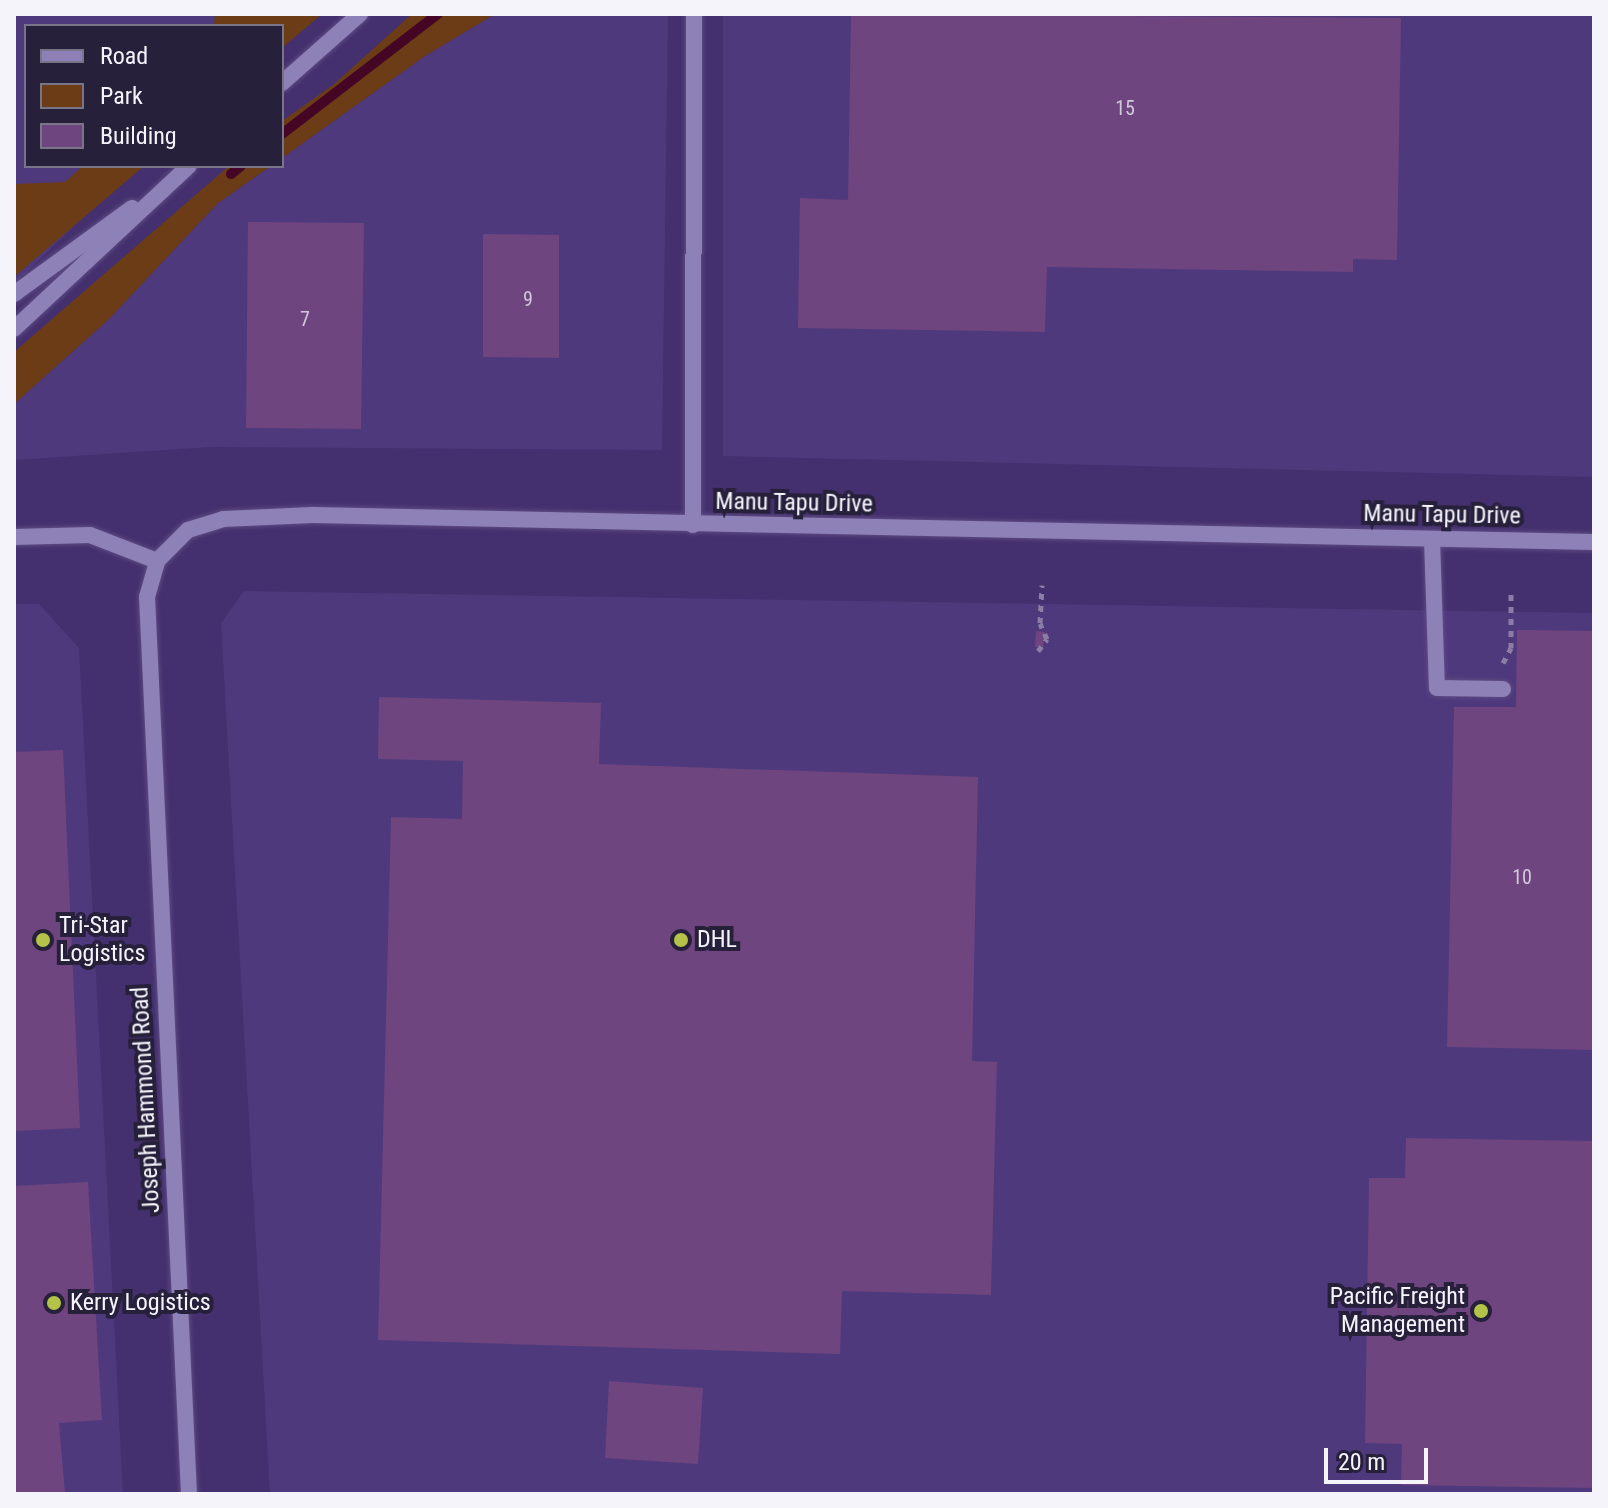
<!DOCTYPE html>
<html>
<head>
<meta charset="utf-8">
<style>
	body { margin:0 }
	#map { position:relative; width:1608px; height:1508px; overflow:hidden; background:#44306e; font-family:"Roboto Condensed",sans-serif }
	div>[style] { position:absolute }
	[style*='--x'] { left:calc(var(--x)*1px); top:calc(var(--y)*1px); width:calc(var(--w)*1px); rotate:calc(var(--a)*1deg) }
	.built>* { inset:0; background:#4e397d }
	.green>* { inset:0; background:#6b3c16 }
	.stream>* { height:10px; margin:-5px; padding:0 5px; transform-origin:5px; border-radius:5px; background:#450626 }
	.building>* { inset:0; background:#6e457f }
	.path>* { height:5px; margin-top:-2.5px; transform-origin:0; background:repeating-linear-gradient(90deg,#8b7ea6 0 6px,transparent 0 12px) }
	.roads { filter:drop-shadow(0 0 2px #5d4b82) drop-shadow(0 0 2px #5d4b82) }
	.service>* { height:16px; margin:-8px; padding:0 8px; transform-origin:8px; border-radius:8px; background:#8e81b7 }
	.minor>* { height:16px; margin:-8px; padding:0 8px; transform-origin:8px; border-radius:8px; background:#8e81b7 }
	.tertiary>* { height:16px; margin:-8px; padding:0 8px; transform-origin:8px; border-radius:8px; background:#8e81b7 }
	.dots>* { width:22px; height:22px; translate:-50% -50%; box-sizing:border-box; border:4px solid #27203b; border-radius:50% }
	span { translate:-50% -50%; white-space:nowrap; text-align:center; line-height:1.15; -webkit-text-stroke:8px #27203b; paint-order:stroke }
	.number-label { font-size:20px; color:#d3c8dc }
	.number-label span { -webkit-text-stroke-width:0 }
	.street-label { font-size:24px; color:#f5f4fb }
	.poi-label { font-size:24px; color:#f5f4fb }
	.left { translate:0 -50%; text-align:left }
	.right { translate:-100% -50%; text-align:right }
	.frame { position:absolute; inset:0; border:16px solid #f5f4fb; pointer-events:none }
	.legend { position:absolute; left:24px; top:24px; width:260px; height:144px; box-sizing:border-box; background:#27203b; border:2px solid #797588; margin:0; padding:10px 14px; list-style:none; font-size:24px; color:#f5f4fb }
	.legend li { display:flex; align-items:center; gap:16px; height:40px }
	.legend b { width:40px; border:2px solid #797588 }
	.scale { position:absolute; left:1324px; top:1448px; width:104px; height:36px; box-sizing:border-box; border:4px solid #f5f4fb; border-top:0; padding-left:10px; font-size:24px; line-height:28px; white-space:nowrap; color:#f5f4fb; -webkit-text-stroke:6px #27203b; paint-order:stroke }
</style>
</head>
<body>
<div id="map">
	<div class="built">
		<div style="clip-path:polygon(14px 14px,293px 14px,281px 26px,26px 26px,26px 166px,136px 166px,14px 284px)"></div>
		<div style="clip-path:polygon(495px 14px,668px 14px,662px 450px,210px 447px,14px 460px,14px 404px,108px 320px,218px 203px,271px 166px,282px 166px,282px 158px,425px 56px)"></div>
		<div style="clip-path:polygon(723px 14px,1594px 14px,1594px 477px,723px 456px)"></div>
		<div style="clip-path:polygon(244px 591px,1594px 613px,1594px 1494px,270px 1494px,221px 623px)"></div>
		<div style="clip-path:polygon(14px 604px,39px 604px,79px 648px,123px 1494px,14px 1494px)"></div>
	</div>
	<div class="green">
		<div style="clip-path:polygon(215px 14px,322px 14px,282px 48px,282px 26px,214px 26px)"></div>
		<div style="clip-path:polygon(412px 14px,495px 14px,425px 56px,282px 158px,282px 121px,333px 85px)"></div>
		<div style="clip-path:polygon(83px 166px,144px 166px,14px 277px,14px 184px,65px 182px)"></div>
		<div style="clip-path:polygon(229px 166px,271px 166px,218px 203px,108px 320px,14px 404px,14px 352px)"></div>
	</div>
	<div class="stream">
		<div style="--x:282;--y:134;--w:197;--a:-37.6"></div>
		<div style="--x:231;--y:174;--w:13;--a:-39"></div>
	</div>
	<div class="building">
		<div style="clip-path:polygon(851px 14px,1401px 18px,1397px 260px,1353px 259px,1353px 272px,1047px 267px,1045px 332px,798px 328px,800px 198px,848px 200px)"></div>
		<div style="clip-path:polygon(248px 222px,364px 223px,361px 429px,246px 428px)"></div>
		<div style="clip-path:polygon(483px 234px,559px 235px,559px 358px,483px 357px)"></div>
		<div style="clip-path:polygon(1517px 630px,1594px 631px,1594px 1050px,1447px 1047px,1454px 707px,1516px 707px)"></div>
		<div style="clip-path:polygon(1036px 631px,1045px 632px,1043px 647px,1035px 647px)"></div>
		<div style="clip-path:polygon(379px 697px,601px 703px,599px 764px,978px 777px,972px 1061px,997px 1062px,991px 1295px,842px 1291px,840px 1354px,378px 1340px,391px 817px,462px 819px,463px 761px,378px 759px)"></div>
		<div style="clip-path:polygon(63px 750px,80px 1128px,14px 1131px,14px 752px)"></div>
		<div style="clip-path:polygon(1406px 1138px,1594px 1141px,1594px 1488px,1401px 1485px,1402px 1444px,1365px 1443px,1369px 1178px,1405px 1178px)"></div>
		<div style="clip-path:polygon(88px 1182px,102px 1420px,59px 1423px,65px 1494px,14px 1494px,14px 1186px)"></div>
		<div style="clip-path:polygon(609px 1381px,703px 1388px,698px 1464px,605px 1458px)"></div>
	</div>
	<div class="path">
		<div style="--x:1038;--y:651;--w:15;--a:-53"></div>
		<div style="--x:1047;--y:639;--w:17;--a:-114"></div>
		<div style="--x:1040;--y:623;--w:38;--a:-87"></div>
		<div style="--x:1503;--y:663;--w:17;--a:-62"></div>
		<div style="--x:1511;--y:648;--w:54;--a:-90"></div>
	</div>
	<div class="roads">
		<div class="service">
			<div style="--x:693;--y:525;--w:511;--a:-89.89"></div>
			<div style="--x:1432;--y:539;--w:149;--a:88.1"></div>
			<div style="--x:1437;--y:688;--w:66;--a:0.9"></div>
		</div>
		<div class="minor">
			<div style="--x:14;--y:537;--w:76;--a:-1.5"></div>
			<div style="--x:90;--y:535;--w:72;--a:21.2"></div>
			<div style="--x:189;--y:1494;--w:898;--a:-92.68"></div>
			<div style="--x:147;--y:597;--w:37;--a:-74"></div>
			<div style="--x:157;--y:561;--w:44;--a:-45"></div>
			<div style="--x:188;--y:530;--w:37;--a:-17"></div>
			<div style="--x:223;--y:519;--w:90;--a:-2.5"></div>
			<div style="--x:313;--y:515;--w:1281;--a:1.21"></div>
		</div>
		<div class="tertiary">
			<div style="--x:282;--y:83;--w:104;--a:-41.5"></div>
			<div style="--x:14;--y:294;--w:146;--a:-36.1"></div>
			<div style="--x:14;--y:329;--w:239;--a:-43"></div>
		</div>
	</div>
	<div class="dots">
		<div style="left:43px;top:940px;background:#b4c24a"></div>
		<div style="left:681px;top:940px;background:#b4c24a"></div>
		<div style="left:54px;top:1303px;background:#b4c24a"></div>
		<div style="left:1481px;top:1311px;background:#b4c24a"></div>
	</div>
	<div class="number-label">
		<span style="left:1125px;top:108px">15</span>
		<span style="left:528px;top:299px">9</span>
		<span style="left:305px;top:319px">7</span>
		<span style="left:1522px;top:877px">10</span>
	</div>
	<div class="street-label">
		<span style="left:794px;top:503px;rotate:1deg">Manu Tapu Drive</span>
		<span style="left:1442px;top:515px;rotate:1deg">Manu Tapu Drive</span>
		<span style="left:146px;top:1100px;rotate:-93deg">Joseph Hammond Road</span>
	</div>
	<div class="poi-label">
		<span class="left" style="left:59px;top:940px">Tri-Star<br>Logistics</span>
		<span class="left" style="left:697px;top:940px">DHL</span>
		<span class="right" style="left:1465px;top:1311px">Pacific Freight<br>Management</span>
		<span class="left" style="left:70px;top:1303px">Kerry Logistics</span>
	</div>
	<div class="frame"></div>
	<ul class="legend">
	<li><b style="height:10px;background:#8e81b7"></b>Road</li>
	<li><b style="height:22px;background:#6b3c16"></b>Park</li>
	<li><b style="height:22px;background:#6e457f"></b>Building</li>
	</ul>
	<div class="scale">20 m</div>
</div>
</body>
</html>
